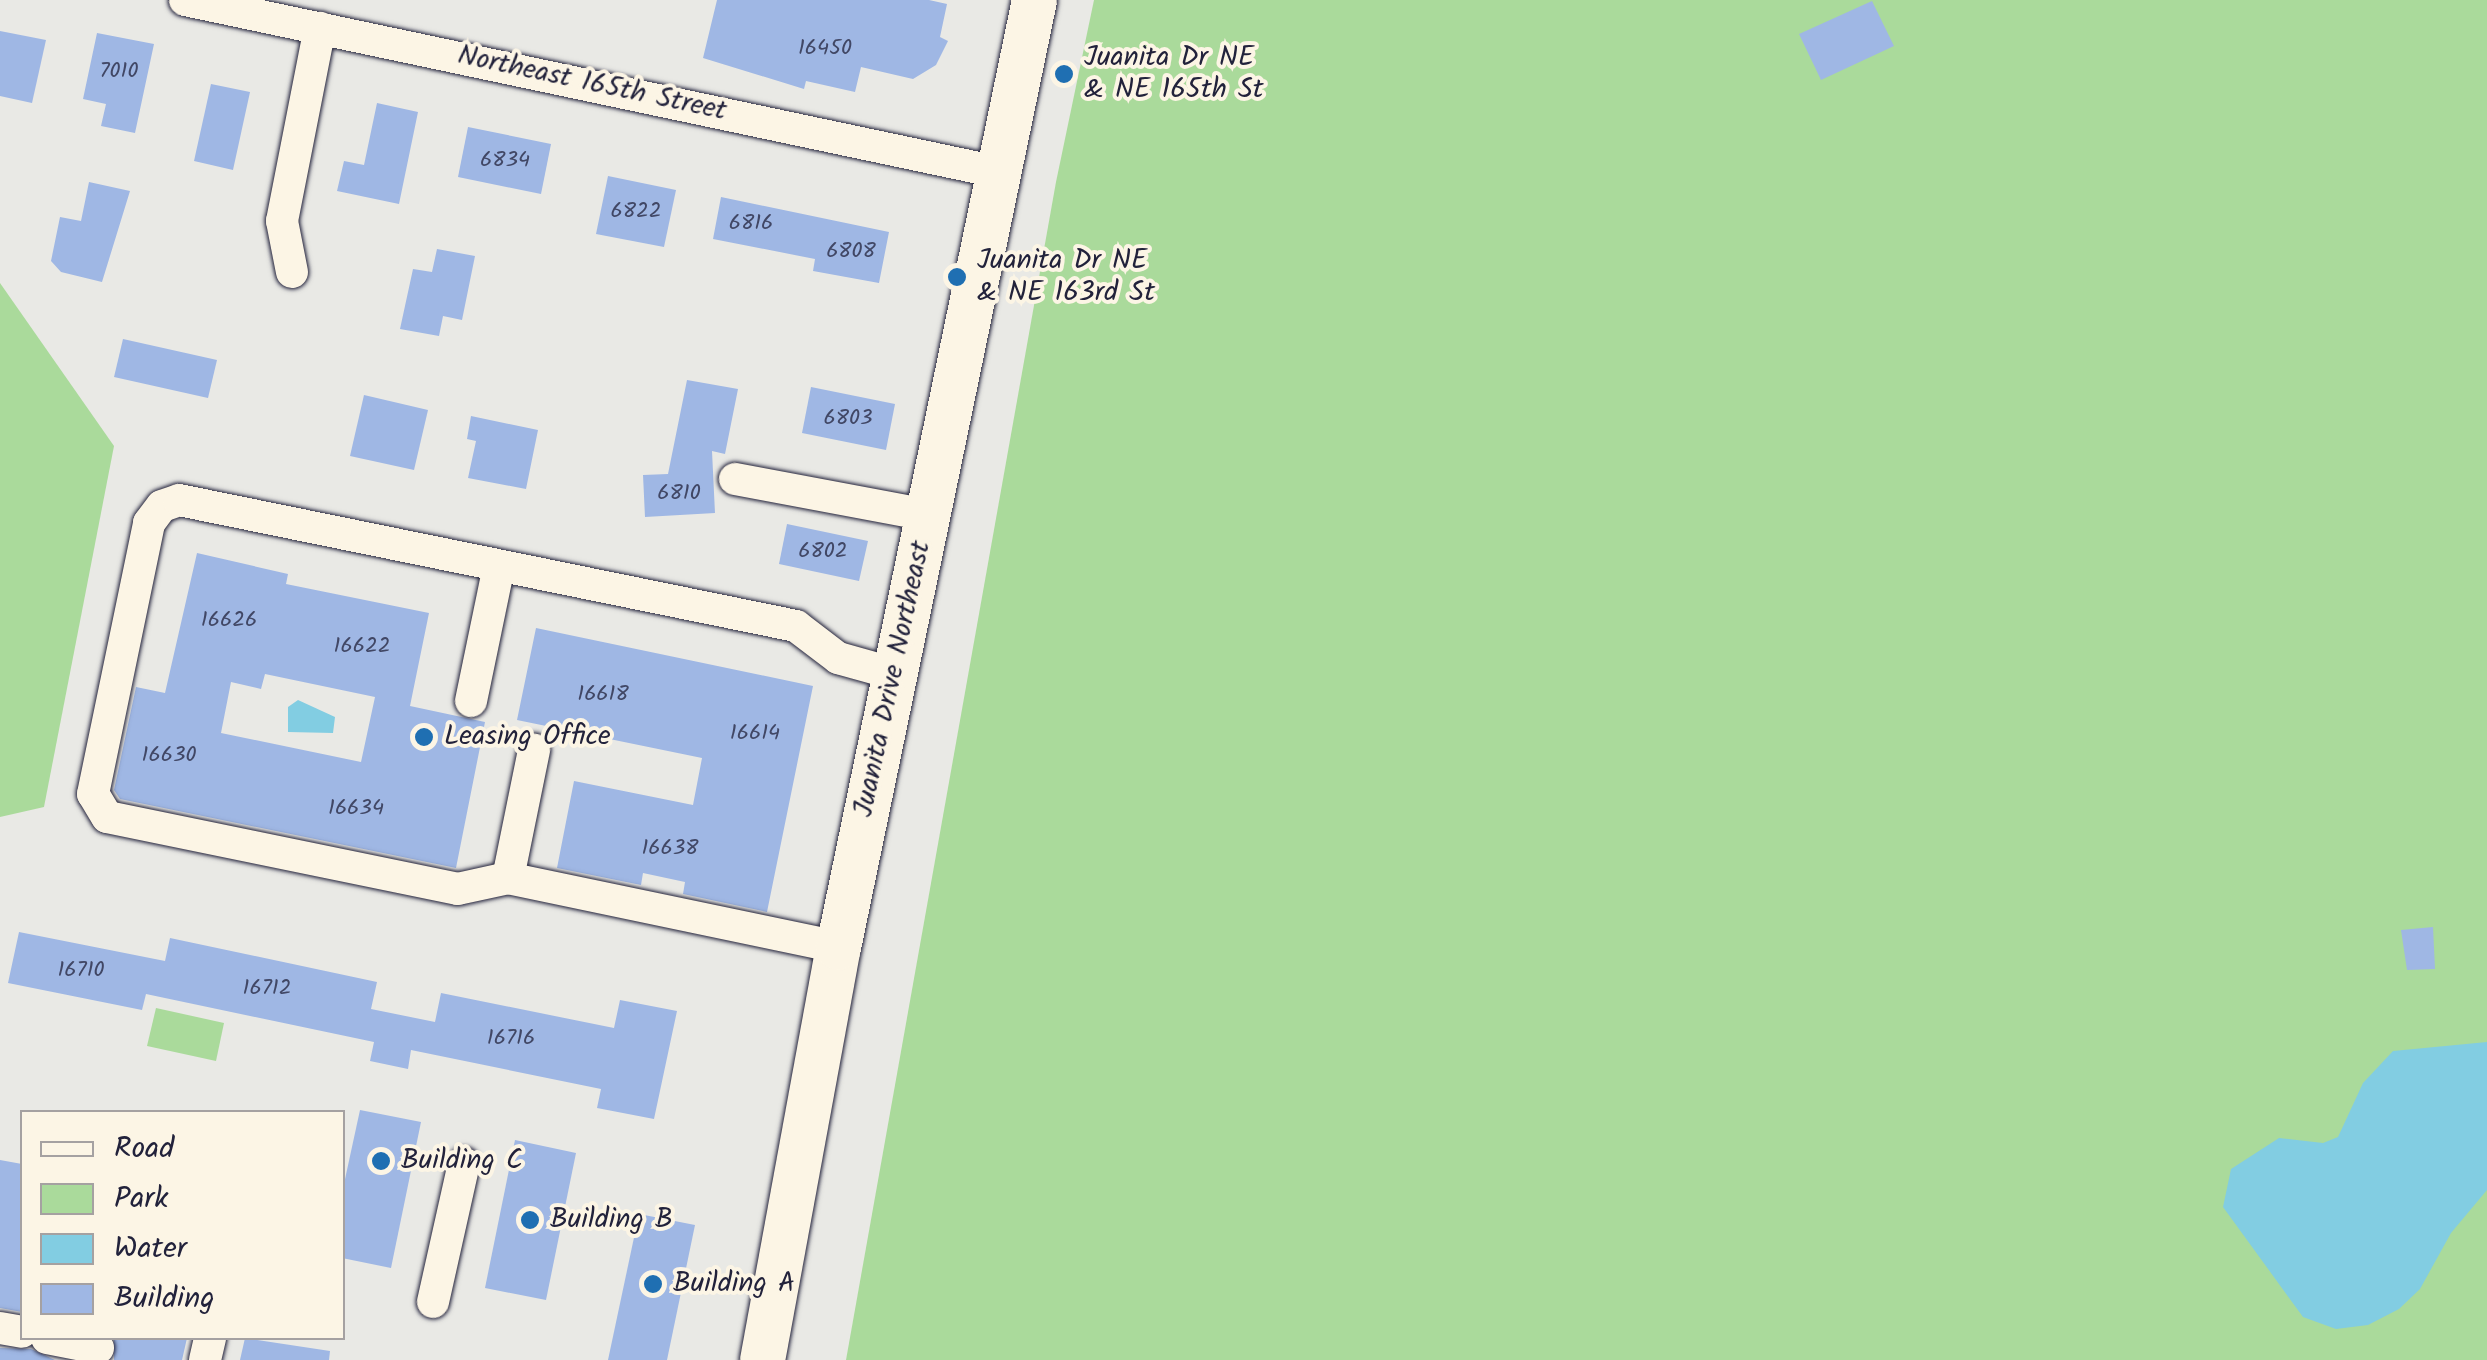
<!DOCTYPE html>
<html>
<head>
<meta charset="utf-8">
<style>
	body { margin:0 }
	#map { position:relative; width:2487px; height:1360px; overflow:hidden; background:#e9e9e5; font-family:Kalam,sans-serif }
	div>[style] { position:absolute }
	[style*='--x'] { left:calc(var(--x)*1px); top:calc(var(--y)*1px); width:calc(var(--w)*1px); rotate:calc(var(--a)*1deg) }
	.green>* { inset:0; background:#aada9b }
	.water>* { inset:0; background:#82cde2 }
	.building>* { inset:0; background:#9fb7e4 }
	.roads { filter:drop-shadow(0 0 2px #22223b) drop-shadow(0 0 2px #22223b) }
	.street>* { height:32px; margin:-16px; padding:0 16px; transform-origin:16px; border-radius:16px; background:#fcf5e5 }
	.secondary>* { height:45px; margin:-22.5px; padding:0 22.5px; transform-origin:22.5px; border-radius:22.5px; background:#fcf5e5 }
	.dots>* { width:28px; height:28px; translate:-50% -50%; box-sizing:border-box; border:5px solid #fcf5e5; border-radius:50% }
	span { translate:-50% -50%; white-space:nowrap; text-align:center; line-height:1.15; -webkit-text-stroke:8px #fcf5e5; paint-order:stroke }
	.number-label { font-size:22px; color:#414765 }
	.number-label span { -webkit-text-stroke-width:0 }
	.poi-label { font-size:28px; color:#22223b }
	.left { translate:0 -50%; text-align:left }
	.street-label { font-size:28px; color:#22223b }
	.legend { position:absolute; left:20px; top:1110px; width:325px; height:230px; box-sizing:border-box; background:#fcf5e5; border:2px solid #a5a1a1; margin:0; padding:12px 18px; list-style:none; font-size:30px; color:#22223b }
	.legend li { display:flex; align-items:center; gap:20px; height:50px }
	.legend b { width:50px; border:2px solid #a5a1a1 }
</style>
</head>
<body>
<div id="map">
	<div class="green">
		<div style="clip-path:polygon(1094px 0,2487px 0,2487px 1360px,846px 1360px,1056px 182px)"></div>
		<div style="clip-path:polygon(0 283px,114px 446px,44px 807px,0 817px)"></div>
		<div style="clip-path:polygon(156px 1008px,224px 1023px,216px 1061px,147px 1046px)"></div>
	</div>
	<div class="water">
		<div style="clip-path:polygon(298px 700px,335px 717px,333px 733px,288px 732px,288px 707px)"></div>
		<div style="clip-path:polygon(2487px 1042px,2487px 1190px,2451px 1233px,2420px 1289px,2399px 1309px,2368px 1325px,2336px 1329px,2303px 1317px,2223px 1207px,2231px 1169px,2279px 1138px,2323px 1143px,2338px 1137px,2363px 1083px,2393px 1051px)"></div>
	</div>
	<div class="building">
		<div style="clip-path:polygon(717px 0,929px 0,947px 4px,940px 37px,948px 41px,936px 65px,913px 79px,861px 67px,855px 92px,806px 81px,804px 89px,703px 58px)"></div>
		<div style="clip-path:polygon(1872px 1px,1894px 46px,1821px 80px,1799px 34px)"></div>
		<div style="clip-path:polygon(0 31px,46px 40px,32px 103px,0 96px)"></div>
		<div style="clip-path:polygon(97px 33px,154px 44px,135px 133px,101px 126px,106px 104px,83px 99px)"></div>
		<div style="clip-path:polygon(211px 84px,250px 92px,233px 170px,194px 161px)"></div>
		<div style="clip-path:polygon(377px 103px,418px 112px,399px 204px,337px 191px,344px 161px,364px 165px)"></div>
		<div style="clip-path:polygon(468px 127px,551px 144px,541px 194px,458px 177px)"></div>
		<div style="clip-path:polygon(608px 176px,676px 190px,664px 247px,596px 234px)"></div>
		<div style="clip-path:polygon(89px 182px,130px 191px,102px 282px,61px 272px,51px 261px,60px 217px,81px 221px)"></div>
		<div style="clip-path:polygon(721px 197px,889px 232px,879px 283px,813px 271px,815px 259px,713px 239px)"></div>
		<div style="clip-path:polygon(437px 249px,475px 256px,462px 320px,443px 316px,439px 336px,400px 329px,413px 269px,432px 272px)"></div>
		<div style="clip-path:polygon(123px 339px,217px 360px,208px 398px,114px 377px)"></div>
		<div style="clip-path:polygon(687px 380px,738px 389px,725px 454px,712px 451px,715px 513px,645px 517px,643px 475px,668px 474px)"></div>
		<div style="clip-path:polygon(811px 387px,895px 404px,886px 450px,802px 433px)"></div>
		<div style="clip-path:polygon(364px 395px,428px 410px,414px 470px,350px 456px)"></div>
		<div style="clip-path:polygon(471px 416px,538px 430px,526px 489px,468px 478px,476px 441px,467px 439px)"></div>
		<div style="clip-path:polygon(787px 524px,868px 541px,859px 581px,779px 564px)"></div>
		<div style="clip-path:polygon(evenodd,197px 553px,288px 574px,286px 584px,429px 613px,410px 706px,485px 722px,456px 868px,120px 799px,114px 790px,136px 687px,165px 693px,197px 553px,265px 674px,375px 697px,361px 762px,221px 733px,231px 682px,261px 689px,265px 674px)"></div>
		<div style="clip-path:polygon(536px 628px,813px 686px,767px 912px,683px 894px,685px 882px,643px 873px,641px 885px,557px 868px,574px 781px,693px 805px,702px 758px,517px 720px)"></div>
		<div style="clip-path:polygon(2433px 927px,2435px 969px,2407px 970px,2401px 930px)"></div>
		<div style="clip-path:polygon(19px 932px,165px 961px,170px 938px,377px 982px,371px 1009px,435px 1022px,441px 993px,614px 1028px,620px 1000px,677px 1011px,654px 1119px,597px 1108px,601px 1089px,411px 1050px,408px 1069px,370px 1061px,374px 1042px,146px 994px,142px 1010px,8px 983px)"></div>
		<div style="clip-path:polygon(360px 1110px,421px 1122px,391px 1268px,342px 1258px,342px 1193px)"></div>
		<div style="clip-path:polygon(515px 1140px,576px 1153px,546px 1300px,485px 1288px)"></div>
		<div style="clip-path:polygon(0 1160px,22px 1164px,22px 1312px,0 1308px)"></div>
		<div style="clip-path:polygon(639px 1214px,695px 1225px,667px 1360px,608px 1360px)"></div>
		<div style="clip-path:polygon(114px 1338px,187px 1338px,182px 1360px,114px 1360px)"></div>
		<div style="clip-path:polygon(245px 1338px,330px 1351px,329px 1360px,240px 1360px)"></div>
		<div style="clip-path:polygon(0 1348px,31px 1349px,55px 1360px,0 1360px)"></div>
	</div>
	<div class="roads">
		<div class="street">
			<div style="--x:185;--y:0;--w:831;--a:11.95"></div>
			<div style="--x:292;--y:272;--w:52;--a:-101.1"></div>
			<div style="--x:282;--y:221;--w:197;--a:-78.9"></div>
			<div style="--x:735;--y:479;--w:196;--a:10.6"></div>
			<div style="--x:471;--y:701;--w:138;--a:-78.3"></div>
			<div style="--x:508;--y:878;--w:131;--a:-78.5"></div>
			<div style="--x:838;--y:947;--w:337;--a:-168.2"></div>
			<div style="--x:508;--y:878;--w:51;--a:167.6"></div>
			<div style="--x:458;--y:889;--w:358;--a:-168.4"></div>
			<div style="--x:107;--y:817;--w:27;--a:-121"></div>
			<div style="--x:93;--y:794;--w:277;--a:-78.3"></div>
			<div style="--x:149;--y:523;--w:21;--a:-53"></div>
			<div style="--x:162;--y:506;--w:18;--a:-19"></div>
			<div style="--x:179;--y:500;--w:630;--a:11.54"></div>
			<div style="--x:796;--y:626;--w:53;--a:37.3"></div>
			<div style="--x:838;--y:658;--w:59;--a:15.7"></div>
			<div style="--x:433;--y:1302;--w:142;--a:-77.4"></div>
			<div style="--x:0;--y:1328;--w:22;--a:10"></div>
			<div style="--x:47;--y:1338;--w:52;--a:11.1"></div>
			<div style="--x:205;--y:1360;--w:23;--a:-77"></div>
		</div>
		<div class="secondary">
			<div style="--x:762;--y:1360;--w:420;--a:-79.6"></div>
			<div style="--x:838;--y:947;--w:967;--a:-78.31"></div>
		</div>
	</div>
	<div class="dots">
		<div style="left:1064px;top:74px;background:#1f6fb2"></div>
		<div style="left:957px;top:277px;background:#1f6fb2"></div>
		<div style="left:424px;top:737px;background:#1f6fb2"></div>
		<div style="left:381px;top:1161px;background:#1f6fb2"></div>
		<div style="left:530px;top:1220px;background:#1f6fb2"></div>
		<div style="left:653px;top:1284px;background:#1f6fb2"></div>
	</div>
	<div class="number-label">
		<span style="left:825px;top:49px">16450</span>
		<span style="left:119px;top:72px">7010</span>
		<span style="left:505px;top:161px">6834</span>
		<span style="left:636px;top:212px">6822</span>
		<span style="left:751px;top:224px">6816</span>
		<span style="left:851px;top:252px">6808</span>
		<span style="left:848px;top:419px">6803</span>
		<span style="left:679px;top:494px">6810</span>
		<span style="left:823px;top:552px">6802</span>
		<span style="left:229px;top:621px">16626</span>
		<span style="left:362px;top:647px">16622</span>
		<span style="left:603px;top:695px">16618</span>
		<span style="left:755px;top:734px">16614</span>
		<span style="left:169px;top:756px">16630</span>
		<span style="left:356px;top:809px">16634</span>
		<span style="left:670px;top:849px">16638</span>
		<span style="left:81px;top:971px">16710</span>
		<span style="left:267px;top:989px">16712</span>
		<span style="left:511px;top:1039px">16716</span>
	</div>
	<div class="poi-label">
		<span class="left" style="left:1084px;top:74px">Juanita Dr NE<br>&amp; NE 165th St</span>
		<span class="left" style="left:977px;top:277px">Juanita Dr NE<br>&amp; NE 163rd St</span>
		<span class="left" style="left:444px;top:737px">Leasing Office</span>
		<span class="left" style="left:401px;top:1161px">Building C</span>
		<span class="left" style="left:550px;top:1220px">Building B</span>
		<span class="left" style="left:673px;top:1284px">Building A</span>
	</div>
	<div class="street-label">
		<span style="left:592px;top:84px;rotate:12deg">Northeast 165th Street</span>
		<span style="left:893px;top:679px;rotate:-78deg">Juanita Drive Northeast</span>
	</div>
	<ul class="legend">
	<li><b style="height:12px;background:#fcf5e5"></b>Road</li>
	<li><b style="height:28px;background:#aada9b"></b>Park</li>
	<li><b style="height:28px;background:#82cde2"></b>Water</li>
	<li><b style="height:28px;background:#9fb7e4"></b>Building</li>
	</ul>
</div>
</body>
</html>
